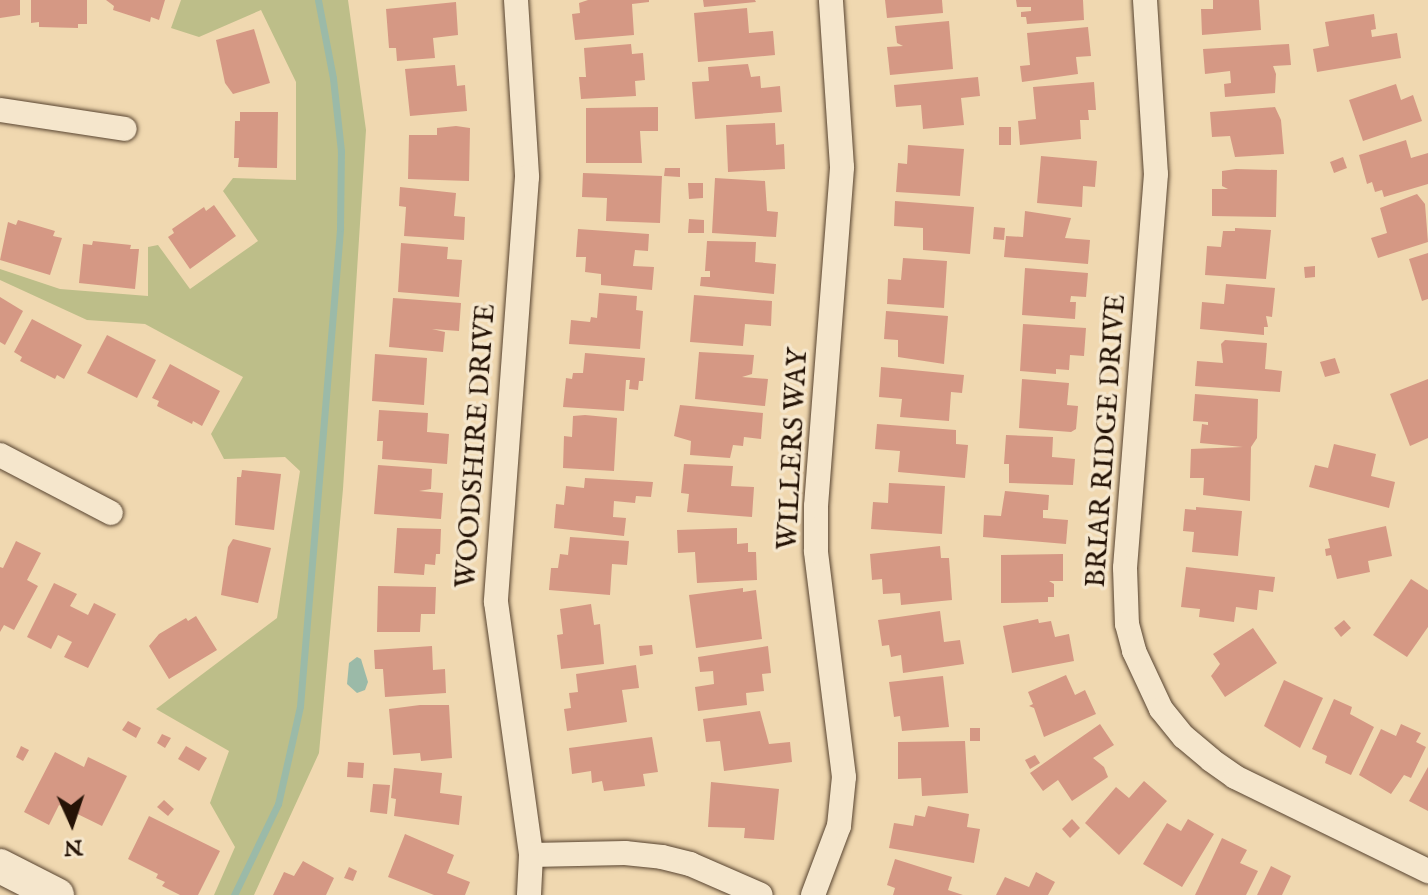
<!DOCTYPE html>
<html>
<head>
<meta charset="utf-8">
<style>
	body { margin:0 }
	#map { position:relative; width:1428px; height:895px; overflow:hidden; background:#f0d8b0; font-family:"IM FELL English",serif }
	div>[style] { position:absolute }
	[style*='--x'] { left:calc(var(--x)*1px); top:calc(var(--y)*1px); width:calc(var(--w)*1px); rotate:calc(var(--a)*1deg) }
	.green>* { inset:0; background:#bdbe89 }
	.water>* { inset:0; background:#9bbaa8 }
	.stream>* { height:7px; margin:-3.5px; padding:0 3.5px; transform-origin:3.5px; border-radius:3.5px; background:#9bbaa8 }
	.building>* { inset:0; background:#d59884 }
	.roads { filter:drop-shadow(0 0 2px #584430) drop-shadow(0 0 2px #584430) }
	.street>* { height:24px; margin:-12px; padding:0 12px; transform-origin:12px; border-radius:12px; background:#f5e6cc }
	.secondary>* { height:34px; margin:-17px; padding:0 17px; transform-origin:17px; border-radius:17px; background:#f5e6cc }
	span { translate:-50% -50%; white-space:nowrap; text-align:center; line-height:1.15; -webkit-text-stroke:7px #f5e6cc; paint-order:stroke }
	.street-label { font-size:28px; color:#251306 }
	.north { position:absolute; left:32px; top:783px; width:80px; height:80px; -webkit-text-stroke:6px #f5e6cc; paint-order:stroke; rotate:177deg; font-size:22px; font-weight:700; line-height:32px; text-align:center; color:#251306 }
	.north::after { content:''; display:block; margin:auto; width:28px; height:36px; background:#251306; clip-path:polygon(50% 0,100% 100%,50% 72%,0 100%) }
</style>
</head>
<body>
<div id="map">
	<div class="green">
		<div style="clip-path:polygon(181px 0,348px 0,366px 130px,343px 489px,319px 753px,254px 895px,214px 895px,235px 847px,210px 803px,229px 751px,156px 709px,277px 618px,300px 471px,285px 457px,224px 459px,211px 434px,243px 377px,145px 324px,87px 320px,0 280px,0 269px,60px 289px,148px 296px,148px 247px,158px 245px,190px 289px,258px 241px,223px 191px,233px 178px,296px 180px,296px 82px,261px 10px,199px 37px,171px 28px)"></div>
	</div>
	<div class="water">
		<div style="clip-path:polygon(357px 657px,361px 659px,368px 682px,365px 690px,357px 693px,347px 684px,349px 663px)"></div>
	</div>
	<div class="stream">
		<div style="--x:234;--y:895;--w:101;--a:-64.2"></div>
		<div style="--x:278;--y:804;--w:100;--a:-77.3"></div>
		<div style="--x:300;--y:706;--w:480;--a:-85.2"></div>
		<div style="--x:340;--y:228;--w:77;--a:-89.3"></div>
		<div style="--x:341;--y:151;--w:73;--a:-96.3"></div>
		<div style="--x:333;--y:78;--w:79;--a:-100.9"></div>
	</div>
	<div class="building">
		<div style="clip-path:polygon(0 0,20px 0,20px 15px,0 18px)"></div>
		<div style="clip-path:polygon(31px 0,87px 0,87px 24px,78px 24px,78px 28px,39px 27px,39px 22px,31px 23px)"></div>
		<div style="clip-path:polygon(106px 0,165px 0,159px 20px,151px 17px,150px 22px,113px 10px,114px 6px)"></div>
		<div style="clip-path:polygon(588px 0,649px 0,649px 2px,632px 4px,634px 35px,575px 40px,572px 14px,580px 13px,579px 3px)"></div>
		<div style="clip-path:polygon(703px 0,755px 0,756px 2px,704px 7px)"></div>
		<div style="clip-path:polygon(885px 0,942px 0,943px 13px,887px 18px)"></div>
		<div style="clip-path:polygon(1016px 0,1083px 0,1084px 20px,1027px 24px,1026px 17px,1021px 17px,1021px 12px,1031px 11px,1031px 7px,1017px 7px)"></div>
		<div style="clip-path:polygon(1213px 0,1259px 0,1261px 30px,1202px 35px,1201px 9px,1213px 9px)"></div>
		<div style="clip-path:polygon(456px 2px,458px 35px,433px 38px,435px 58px,397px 61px,396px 48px,389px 48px,386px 9px)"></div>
		<div style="clip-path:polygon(747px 8px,749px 33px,773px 31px,775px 55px,698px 62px,694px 13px)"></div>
		<div style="clip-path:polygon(1374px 14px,1376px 29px,1371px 30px,1372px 37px,1397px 33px,1401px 58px,1317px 72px,1313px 49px,1329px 46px,1325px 22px)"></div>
		<div style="clip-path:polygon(949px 21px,953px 69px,890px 75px,887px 47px,903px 46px,897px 43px,895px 26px)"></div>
		<div style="clip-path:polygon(1088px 27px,1091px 56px,1076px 57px,1078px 74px,1022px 82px,1020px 66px,1030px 65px,1027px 33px)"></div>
		<div style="clip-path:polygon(254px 29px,270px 83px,233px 94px,225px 83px,216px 40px)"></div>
		<div style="clip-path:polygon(631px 44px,632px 54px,643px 53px,645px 80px,635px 81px,636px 96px,581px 99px,579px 77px,586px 77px,584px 48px)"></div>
		<div style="clip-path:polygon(1289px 44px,1291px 65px,1273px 66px,1276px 74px,1275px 93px,1225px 97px,1224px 84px,1231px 83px,1230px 71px,1205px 74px,1203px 49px)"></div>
		<div style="clip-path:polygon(748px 64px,751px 77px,760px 76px,761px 88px,780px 86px,782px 112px,695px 119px,692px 82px,709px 81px,708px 67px)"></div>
		<div style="clip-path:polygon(455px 65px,457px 86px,465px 85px,467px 111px,410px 116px,405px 69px)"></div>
		<div style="clip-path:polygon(978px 77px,980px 96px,961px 98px,964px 125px,923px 129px,921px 105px,896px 107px,894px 85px)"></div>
		<div style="clip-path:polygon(1094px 82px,1096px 110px,1088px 110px,1089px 120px,1080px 120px,1081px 139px,1020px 145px,1018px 121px,1036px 119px,1033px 87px)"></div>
		<div style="clip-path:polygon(1396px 84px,1401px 100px,1413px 95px,1422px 121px,1363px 141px,1349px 100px)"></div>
		<div style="clip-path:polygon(658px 107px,658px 131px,640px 131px,642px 163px,586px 163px,586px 108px)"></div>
		<div style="clip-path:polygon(1275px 107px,1281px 120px,1284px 154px,1235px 157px,1230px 136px,1212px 137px,1210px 112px)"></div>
		<div style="clip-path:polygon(240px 112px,278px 112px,277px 168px,238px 167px,239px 158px,234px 158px,235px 121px,240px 121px)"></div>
		<div style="clip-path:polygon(775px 123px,776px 145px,784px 144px,785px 169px,728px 172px,726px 125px)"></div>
		<div style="clip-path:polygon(456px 126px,470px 128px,469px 181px,408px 179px,409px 135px,437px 135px,437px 128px)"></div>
		<div style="clip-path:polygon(999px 127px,1011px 127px,1011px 145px,999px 145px)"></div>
		<div style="clip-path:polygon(1406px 140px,1411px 158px,1428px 153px,1428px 184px,1384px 197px,1382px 190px,1375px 192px,1372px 182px,1367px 184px,1359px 155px)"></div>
		<div style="clip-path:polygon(908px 145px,964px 149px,960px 196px,896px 192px,898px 163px,907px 164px)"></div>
		<div style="clip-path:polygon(1041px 156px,1097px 161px,1095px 187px,1083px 186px,1082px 207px,1037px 203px)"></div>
		<div style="clip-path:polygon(1343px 157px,1347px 168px,1334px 173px,1330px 162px)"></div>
		<div style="clip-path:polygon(665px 168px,680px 168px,680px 177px,664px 176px)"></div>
		<div style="clip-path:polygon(1236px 169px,1277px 170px,1276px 217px,1212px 216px,1212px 189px,1228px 189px,1222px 186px,1222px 171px)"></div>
		<div style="clip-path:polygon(583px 173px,662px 176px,660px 223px,606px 221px,607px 198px,582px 197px)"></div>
		<div style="clip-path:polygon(715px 178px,765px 181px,767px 211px,778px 212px,776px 237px,712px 233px)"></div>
		<div style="clip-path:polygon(688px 183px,703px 183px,703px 198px,689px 199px)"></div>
		<div style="clip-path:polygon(400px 187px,456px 193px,454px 216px,465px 217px,464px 240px,404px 236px,406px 207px,399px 206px)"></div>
		<div style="clip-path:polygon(1417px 194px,1425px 204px,1428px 242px,1378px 258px,1371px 238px,1387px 233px,1380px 208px)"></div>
		<div style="clip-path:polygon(895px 201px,974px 207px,970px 254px,923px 250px,923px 228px,894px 226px)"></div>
		<div style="clip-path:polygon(214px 205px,236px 236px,190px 269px,168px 237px,174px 233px,172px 229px,204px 207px,206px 211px)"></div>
		<div style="clip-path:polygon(1025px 211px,1071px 218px,1065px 238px,1090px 240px,1088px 264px,1004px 257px,1006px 236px,1023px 237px)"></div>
		<div style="clip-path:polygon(689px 219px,704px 220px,704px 233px,688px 233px)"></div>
		<div style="clip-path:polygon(18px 220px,55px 231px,53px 236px,62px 238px,50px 275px,0 260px,8px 222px,16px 225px)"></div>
		<div style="clip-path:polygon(994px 227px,1005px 228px,1004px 240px,993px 239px)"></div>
		<div style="clip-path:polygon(1235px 228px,1271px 230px,1266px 279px,1205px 275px,1207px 246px,1221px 247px,1223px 231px,1235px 231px)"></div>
		<div style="clip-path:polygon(578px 229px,649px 234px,648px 251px,635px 250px,633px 266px,654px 267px,652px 290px,601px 285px,601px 274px,585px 272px,586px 257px,576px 257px)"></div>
		<div style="clip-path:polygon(93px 241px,131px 245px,130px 249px,139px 249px,135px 289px,79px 283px,83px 244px,92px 245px)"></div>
		<div style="clip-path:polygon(707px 241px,756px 242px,755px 262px,776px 264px,774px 294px,700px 286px,701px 277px,710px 277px,710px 271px,705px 271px)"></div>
		<div style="clip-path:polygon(401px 243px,448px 247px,447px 259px,462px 260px,459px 297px,398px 292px)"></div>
		<div style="clip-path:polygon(1428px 253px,1428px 299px,1422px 301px,1409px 259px)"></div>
		<div style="clip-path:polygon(903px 258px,947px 261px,944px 308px,887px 304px,888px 279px,901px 280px)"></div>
		<div style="clip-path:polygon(1315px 266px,1315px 277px,1305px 278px,1304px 267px)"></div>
		<div style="clip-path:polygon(1025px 268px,1088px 273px,1086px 297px,1071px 296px,1070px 302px,1076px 302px,1075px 319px,1022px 315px)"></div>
		<div style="clip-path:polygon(1226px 284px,1275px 288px,1272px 317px,1266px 316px,1268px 327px,1264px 327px,1264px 335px,1200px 329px,1202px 302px,1224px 304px)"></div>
		<div style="clip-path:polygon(599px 293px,637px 296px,636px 310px,643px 311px,640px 349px,569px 344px,571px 320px,590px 322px,591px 317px,597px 318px)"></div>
		<div style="clip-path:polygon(694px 295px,772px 301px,771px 326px,745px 324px,743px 346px,690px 342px)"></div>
		<div style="clip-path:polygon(0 297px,23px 311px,5px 345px,0 342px)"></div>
		<div style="clip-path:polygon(393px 298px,461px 303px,459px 331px,432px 329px,445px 332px,443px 352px,389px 347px)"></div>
		<div style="clip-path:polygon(886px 311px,948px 316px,944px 364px,898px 357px,898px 340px,884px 339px)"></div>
		<div style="clip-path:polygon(32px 319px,82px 345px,64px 379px,57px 375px,55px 379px,20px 361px,22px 357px,14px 352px)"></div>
		<div style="clip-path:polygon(1023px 324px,1086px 328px,1084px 356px,1070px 355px,1069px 370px,1056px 369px,1056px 374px,1020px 371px)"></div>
		<div style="clip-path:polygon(107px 335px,156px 360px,137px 398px,87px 373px)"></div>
		<div style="clip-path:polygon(1225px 340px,1267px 343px,1265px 369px,1282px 371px,1280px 392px,1195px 386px,1197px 361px,1223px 363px,1221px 344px)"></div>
		<div style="clip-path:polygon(699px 352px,754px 355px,752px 374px,742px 377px,768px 379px,765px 406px,695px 399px)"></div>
		<div style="clip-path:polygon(585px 353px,645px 358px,643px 381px,639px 381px,638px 390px,629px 389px,630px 380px,626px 380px,624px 411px,563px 407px,566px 378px,572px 379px,573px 373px,583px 373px)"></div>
		<div style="clip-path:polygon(375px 354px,427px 358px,424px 405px,372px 401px)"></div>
		<div style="clip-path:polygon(1335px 358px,1340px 373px,1325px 377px,1320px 362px)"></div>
		<div style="clip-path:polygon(170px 364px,220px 391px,202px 426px,193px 421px,192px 424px,157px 406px,159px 401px,152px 398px)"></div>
		<div style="clip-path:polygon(881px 367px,964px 375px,962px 393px,951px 392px,949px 421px,900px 417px,902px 399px,879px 397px)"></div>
		<div style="clip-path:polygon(1022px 379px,1069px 383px,1067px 405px,1078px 406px,1076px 429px,1071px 432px,1019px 428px)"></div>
		<div style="clip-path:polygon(1428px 379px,1428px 438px,1410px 446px,1390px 394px)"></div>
		<div style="clip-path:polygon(1195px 394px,1258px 399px,1257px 438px,1251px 447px,1250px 501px,1203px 495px,1204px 478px,1190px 478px,1191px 449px,1243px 447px,1200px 443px,1202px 424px,1208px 425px,1208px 422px,1193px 421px)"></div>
		<div style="clip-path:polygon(680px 405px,763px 413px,761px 439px,744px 437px,743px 446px,733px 445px,730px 458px,690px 455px,691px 441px,674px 436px)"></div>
		<div style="clip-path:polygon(379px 410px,428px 413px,427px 432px,449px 434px,447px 464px,382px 459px,383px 441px,377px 441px)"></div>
		<div style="clip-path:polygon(585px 415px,617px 418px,614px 471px,563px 468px,564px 436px,572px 437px,573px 416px)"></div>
		<div style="clip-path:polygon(877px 424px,956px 430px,956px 444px,968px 445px,965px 478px,898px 472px,900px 451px,875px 449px)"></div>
		<div style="clip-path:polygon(1006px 435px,1053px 437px,1052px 457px,1075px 459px,1073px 485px,1009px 483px,1009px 464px,1004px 464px)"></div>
		<div style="clip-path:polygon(1334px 444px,1376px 454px,1371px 476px,1395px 482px,1389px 508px,1309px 487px,1315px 465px,1328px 468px)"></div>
		<div style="clip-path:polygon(684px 464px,733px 466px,731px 486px,754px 487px,752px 517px,687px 512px,689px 494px,681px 493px)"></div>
		<div style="clip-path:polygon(378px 465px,432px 469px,431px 489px,419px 491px,443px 493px,441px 519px,374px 514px)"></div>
		<div style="clip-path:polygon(242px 470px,281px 474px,274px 530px,235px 525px,237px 477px,241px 477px)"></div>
		<div style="clip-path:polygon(585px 478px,653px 482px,651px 497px,636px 496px,635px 503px,614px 501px,613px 517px,626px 518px,624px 536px,554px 528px,556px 504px,564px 505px,566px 486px,584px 488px)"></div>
		<div style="clip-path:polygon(889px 483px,945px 486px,942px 534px,871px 529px,873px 502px,888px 503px)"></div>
		<div style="clip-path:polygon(1005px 491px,1049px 495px,1048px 510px,1043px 510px,1043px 518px,1068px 520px,1066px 544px,983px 537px,984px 515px,1001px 516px)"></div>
		<div style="clip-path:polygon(1196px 507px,1242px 511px,1238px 556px,1192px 552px,1194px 532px,1183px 531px,1185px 509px,1196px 510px)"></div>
		<div style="clip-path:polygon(1386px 526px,1392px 556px,1368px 561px,1370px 572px,1337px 579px,1331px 555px,1326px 556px,1325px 549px,1330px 548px,1328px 539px)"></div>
		<div style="clip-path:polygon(397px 528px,441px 529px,440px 554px,436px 554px,435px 565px,425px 564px,424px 575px,394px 573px)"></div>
		<div style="clip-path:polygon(737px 528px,737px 544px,748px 543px,748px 552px,756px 552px,757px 580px,697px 583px,695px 552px,678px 553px,677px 530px)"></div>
		<div style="clip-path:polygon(570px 537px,629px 541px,627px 565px,612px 564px,610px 595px,549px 590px,551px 568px,558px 568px,560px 554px,568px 555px)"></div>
		<div style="clip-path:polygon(233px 539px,271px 548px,258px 603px,221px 595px,228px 547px)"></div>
		<div style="clip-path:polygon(16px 541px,41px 553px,27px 580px,38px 586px,14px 630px,4px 625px,0 632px,0 567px,3px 568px)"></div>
		<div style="clip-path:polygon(940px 546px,941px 558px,949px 558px,952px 600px,901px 605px,900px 593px,883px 594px,882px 579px,872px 580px,870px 554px)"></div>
		<div style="clip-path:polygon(1063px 554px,1063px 581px,1049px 581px,1054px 584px,1054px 597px,1048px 597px,1048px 602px,1001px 603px,1001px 555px)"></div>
		<div style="clip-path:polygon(1186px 567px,1275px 577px,1273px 592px,1259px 590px,1257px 610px,1236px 607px,1234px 622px,1199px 617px,1200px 609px,1181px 607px)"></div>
		<div style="clip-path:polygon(1411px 579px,1428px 590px,1428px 627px,1407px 657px,1373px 635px)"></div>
		<div style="clip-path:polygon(54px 583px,77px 594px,70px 606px,88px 615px,94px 603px,116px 614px,88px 668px,64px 657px,72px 642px,58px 635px,51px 649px,27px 637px)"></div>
		<div style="clip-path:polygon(378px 586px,436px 587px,435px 614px,421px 614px,420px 632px,377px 632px)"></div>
		<div style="clip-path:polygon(743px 588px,743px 592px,756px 590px,762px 639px,696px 648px,689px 595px)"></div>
		<div style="clip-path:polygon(591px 604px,594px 625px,600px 624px,604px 664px,561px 669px,557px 635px,563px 634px,560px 609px)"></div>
		<div style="clip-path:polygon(940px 611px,944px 642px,960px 640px,964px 664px,903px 673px,901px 655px,891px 657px,889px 645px,882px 646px,878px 620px)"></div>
		<div style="clip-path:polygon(196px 616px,217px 650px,169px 679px,149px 646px,159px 634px,186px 618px,188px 621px)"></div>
		<div style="clip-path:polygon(1038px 619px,1039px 623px,1051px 621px,1055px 637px,1069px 634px,1074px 661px,1012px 673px,1003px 626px)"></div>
		<div style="clip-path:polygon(1344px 620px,1351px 628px,1341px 637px,1334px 628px)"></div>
		<div style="clip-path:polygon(1253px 628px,1277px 663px,1225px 697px,1211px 676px,1220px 664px,1213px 654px)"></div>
		<div style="clip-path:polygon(652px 645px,653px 654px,640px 656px,639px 646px)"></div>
		<div style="clip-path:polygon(432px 646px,433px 670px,445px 669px,446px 693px,385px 697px,383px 669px,375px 669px,374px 650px)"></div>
		<div style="clip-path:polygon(768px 646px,771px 673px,762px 674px,764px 691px,746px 693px,747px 705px,698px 711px,695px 687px,714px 684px,713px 671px,700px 672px,698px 657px)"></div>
		<div style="clip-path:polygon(636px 665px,639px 688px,622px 690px,627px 722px,567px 731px,564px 709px,571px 708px,569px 693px,578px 692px,576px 674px)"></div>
		<div style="clip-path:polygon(1066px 675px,1075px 695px,1085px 690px,1096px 714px,1044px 737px,1034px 708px,1029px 706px,1033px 704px,1028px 692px)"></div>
		<div style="clip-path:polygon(943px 676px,949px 727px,902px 731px,900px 716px,894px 717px,889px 682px)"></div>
		<div style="clip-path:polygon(1284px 680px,1323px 698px,1300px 748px,1264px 726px)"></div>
		<div style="clip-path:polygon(1334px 699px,1352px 707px,1350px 714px,1374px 727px,1351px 775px,1325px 763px,1327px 756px,1312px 749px)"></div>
		<div style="clip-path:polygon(420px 705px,449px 705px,452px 758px,421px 761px,420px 753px,393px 755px,389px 709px)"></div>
		<div style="clip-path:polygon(760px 711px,769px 744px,790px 742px,792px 762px,724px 771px,720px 741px,706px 742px,703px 719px)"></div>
		<div style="clip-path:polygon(128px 721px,141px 728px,136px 738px,122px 730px)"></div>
		<div style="clip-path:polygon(1100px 724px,1114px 745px,1093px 758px,1104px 767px,1108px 777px,1072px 801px,1058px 780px,1043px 791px,1030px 773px)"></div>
		<div style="clip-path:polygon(1401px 724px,1421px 733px,1416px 742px,1426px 747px,1411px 778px,1404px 775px,1391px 794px,1359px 775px,1381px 729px,1396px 736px)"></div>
		<div style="clip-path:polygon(970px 728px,980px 728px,980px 741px,970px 741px)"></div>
		<div style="clip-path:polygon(162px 734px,171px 738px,165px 748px,157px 743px)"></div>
		<div style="clip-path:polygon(652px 737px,658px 772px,643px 774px,645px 786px,604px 791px,602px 781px,592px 783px,591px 771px,572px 774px,569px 748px)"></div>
		<div style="clip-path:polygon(965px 741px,968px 793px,922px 796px,921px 778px,898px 779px,898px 742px)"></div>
		<div style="clip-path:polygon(21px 746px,29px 750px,23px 761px,16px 757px)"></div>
		<div style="clip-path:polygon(186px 746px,207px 758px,199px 771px,178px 759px)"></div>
		<div style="clip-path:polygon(55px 752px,84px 767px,88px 757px,127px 776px,102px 826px,59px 805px,49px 825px,24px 812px)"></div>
		<div style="clip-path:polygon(1035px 755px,1040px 763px,1030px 769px,1025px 760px)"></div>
		<div style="clip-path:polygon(348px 762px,364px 763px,363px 778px,347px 777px)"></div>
		<div style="clip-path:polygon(1428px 767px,1428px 811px,1409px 801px)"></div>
		<div style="clip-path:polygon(394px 768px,442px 773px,440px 793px,462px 796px,459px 825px,394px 816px,396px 799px,391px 798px)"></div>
		<div style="clip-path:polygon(1144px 781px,1167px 801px,1119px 855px,1085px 823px,1116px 787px,1129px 798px)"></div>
		<div style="clip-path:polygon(711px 782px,779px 789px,774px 840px,744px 838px,745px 828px,708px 827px)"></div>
		<div style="clip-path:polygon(373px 784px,390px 785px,387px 814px,370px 812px)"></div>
		<div style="clip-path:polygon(164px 800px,174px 809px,168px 816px,157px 807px)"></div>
		<div style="clip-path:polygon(928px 806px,969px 814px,967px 827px,980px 829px,974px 863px,889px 848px,894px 823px,913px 826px,915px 815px,925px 817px)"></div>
		<div style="clip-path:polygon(149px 816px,220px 851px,198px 895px,180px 895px,162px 886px,165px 882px,156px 878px,158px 874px,128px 859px)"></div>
		<div style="clip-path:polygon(1072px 819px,1080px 828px,1070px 838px,1062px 829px)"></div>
		<div style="clip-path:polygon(1188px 819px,1214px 834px,1182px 887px,1143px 864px,1167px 823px,1181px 831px)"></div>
		<div style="clip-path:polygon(405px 834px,454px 855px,447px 873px,470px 882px,465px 895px,434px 895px,388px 877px)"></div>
		<div style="clip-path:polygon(1222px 838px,1247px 850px,1240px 863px,1258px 871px,1246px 895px,1195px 895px)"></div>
		<div style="clip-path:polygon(895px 859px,952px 877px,948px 890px,963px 895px,893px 895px,895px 888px,887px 885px)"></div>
		<div style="clip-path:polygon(303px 861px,334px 878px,326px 895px,273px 895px,284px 872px,294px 876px)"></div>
		<div style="clip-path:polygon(1271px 866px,1291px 876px,1282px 895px,1257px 895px)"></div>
		<div style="clip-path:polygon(349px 867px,357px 871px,353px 881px,344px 878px)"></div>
		<div style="clip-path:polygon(1036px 872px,1055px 882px,1048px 895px,996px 895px,1005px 877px,1029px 887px)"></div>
	</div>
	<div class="roads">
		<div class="street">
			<div style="--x:516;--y:0;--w:177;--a:86.4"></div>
			<div style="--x:527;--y:177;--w:426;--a:94.2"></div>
			<div style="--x:496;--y:602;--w:255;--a:82.1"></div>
			<div style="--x:531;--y:855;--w:40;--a:92.9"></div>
			<div style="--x:1145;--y:0;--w:174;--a:86.4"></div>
			<div style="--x:1156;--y:174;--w:395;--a:94.5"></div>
			<div style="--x:1125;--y:568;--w:56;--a:88"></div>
			<div style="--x:1127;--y:624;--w:28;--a:75"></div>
			<div style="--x:1134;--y:651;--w:64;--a:65"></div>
			<div style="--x:1161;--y:709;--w:36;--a:51"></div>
			<div style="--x:1184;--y:737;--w:35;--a:40"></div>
			<div style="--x:1211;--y:760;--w:29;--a:35"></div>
			<div style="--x:1235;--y:777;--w:215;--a:26"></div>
			<div style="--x:0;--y:110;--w:126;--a:8.6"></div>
			<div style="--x:0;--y:455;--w:125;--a:27.6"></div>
			<div style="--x:531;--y:855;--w:94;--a:-1.2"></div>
			<div style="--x:625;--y:853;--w:37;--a:6"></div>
			<div style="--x:662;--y:857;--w:29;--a:14"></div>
			<div style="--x:690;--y:864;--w:77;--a:23.6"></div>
			<div style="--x:813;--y:895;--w:74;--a:-69.4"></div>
			<div style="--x:839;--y:826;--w:49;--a:-84.2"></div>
			<div style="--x:844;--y:777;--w:228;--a:-97.1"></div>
			<div style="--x:816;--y:551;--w:45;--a:-90"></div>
			<div style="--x:816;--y:506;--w:340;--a:-85.6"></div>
			<div style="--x:842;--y:167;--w:167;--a:-93.8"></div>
		</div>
		<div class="secondary">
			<div style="--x:0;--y:866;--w:64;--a:27"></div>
		</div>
	</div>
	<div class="street-label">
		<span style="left:1107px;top:441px;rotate:-86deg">BRIAR RIDGE DRIVE</span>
		<span style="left:477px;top:446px;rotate:-86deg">WOODSHIRE DRIVE</span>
		<span style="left:794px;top:449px;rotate:-87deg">WILLERS WAY</span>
	</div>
	<div class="north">N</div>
</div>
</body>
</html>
